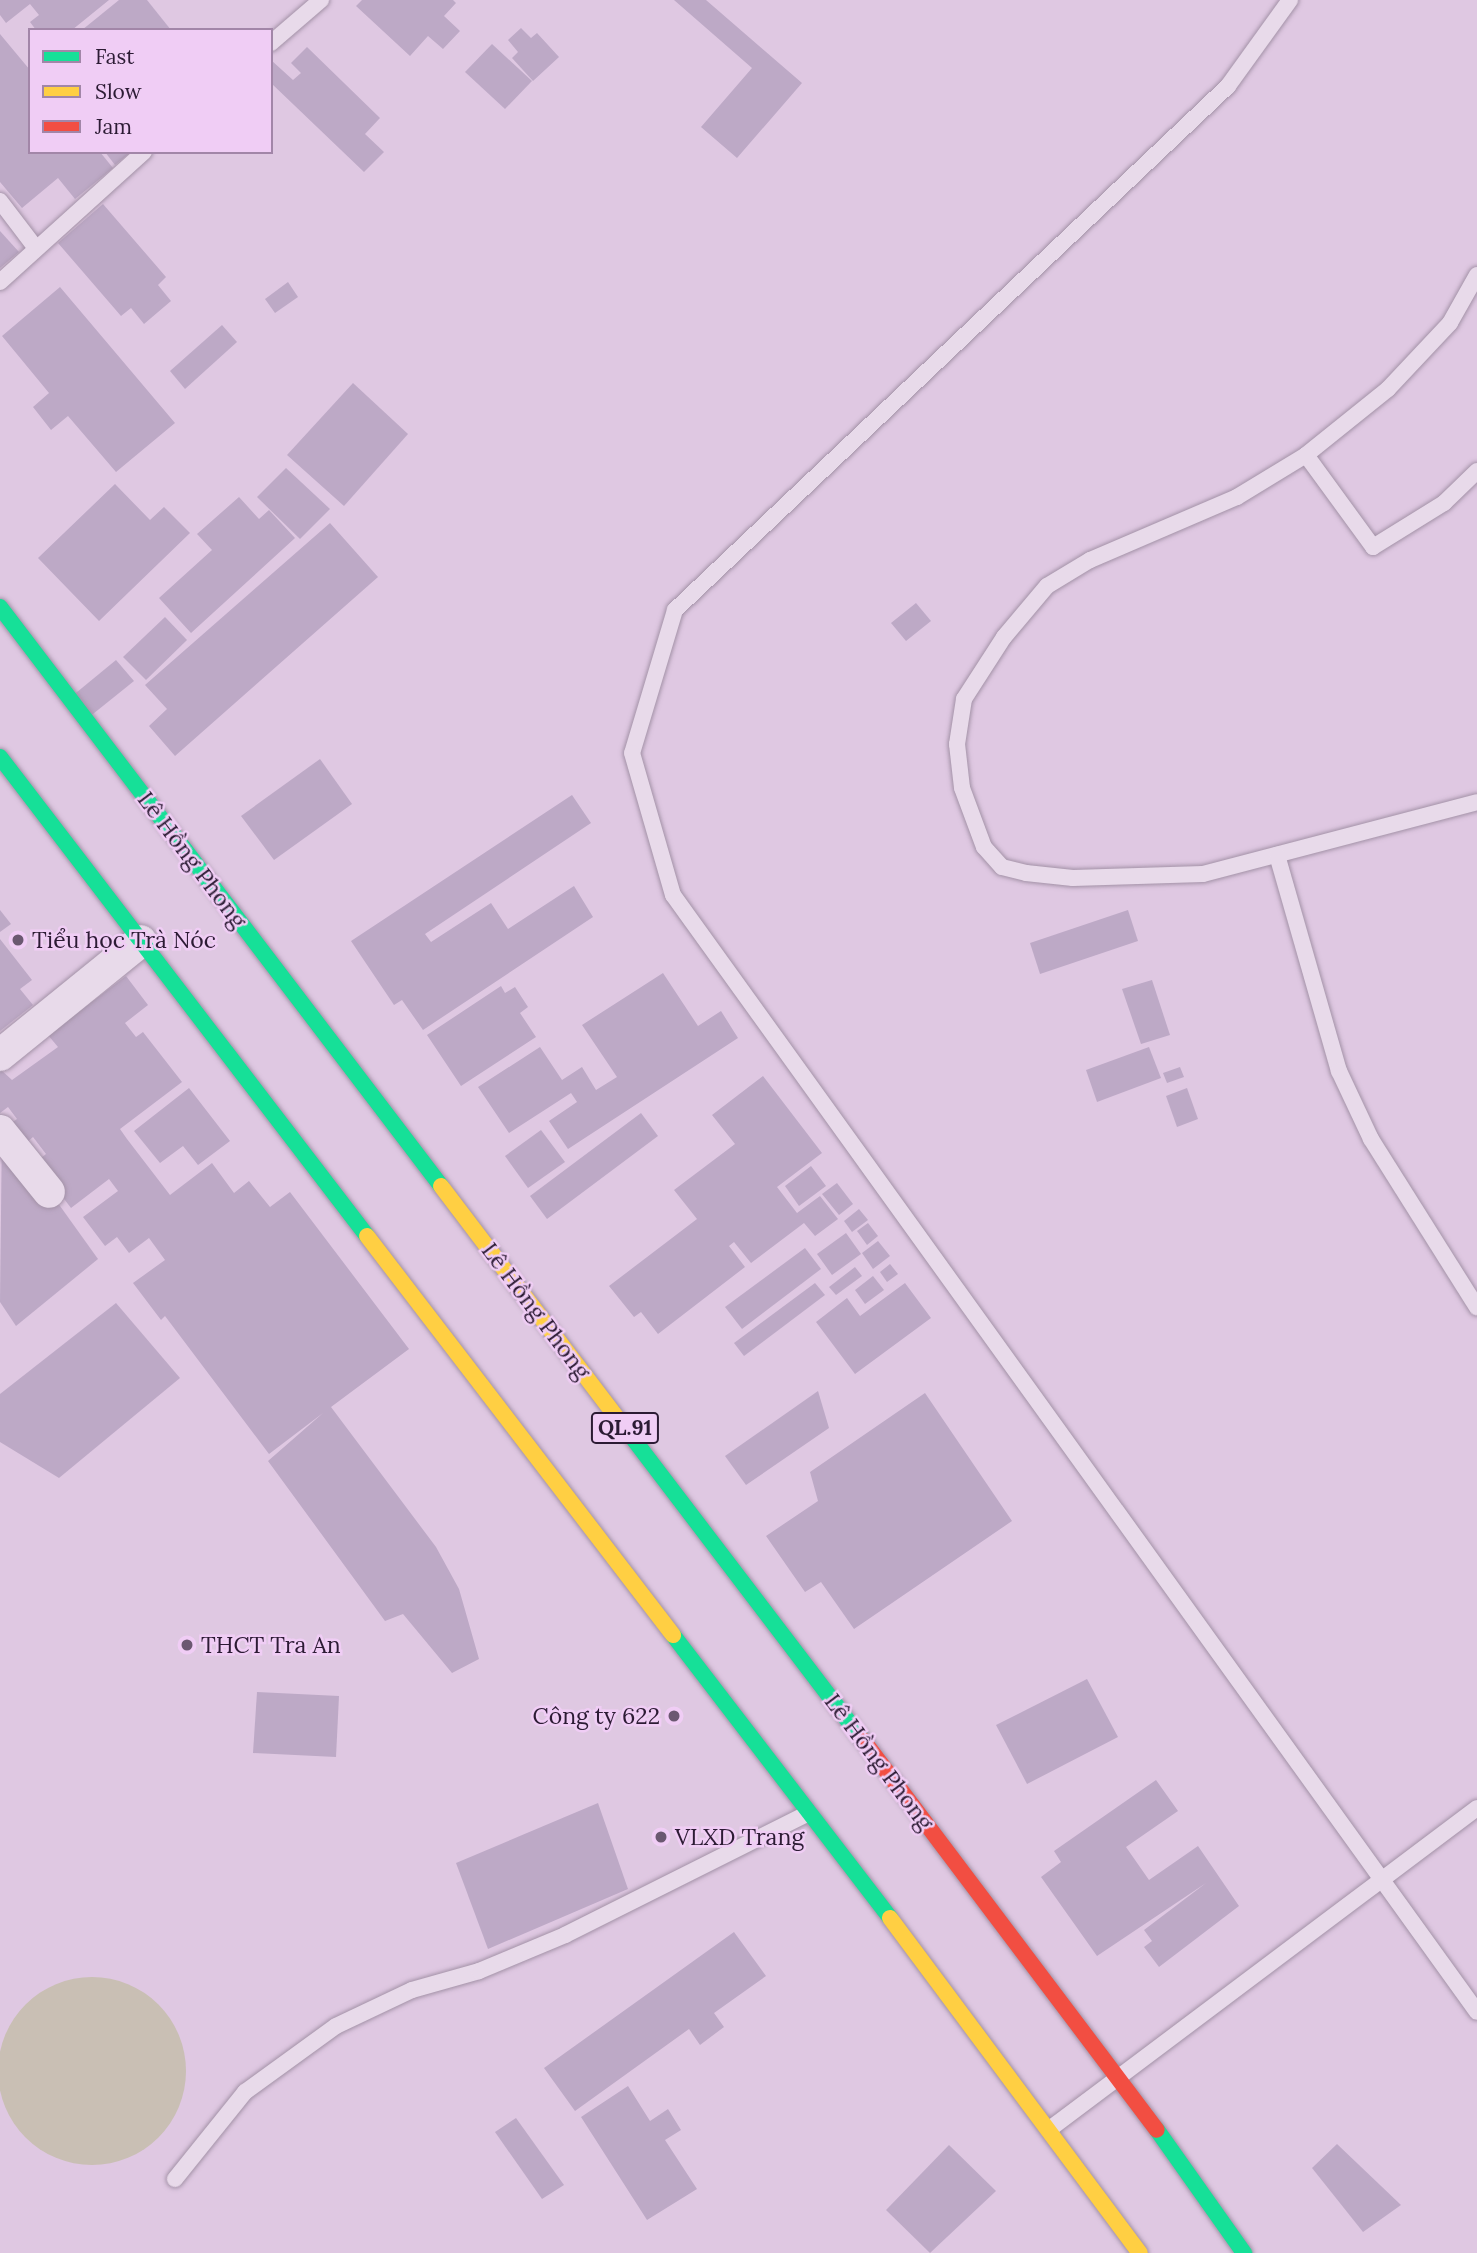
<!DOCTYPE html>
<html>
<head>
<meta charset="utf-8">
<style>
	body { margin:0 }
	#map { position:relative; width:1477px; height:2253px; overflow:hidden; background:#dfc8e2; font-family:Lora,serif }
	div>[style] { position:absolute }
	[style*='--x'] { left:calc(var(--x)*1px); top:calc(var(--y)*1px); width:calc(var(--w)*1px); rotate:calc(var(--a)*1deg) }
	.water>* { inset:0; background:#c9bfb4 }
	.round { border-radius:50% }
	.building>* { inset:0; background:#bda9c6 }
	.roads { filter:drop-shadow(0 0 2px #a392a7) drop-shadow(0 0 2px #a392a7) }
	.lane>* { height:16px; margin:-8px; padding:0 8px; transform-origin:8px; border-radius:8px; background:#e8daea }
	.street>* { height:32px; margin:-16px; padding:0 16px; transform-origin:16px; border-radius:16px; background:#e8daea }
	.fast>* { height:16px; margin:-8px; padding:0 8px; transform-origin:8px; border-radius:8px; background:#16e098 }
	.slow>* { height:16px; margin:-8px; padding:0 8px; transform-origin:8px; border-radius:8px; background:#ffcf43 }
	.jam>* { height:16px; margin:-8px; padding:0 8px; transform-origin:8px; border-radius:8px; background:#f24e42 }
	.dots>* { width:19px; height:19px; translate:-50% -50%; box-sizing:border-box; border:4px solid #f0cdf5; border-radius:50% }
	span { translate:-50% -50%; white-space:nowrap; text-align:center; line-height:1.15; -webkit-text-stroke:5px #f0cdf5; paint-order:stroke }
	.shield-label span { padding:2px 5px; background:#f0cdf5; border:2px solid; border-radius:5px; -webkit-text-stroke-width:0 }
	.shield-label { font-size:21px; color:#2c1b34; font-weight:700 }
	.street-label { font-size:23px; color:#2c1b34 }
	.poi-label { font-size:23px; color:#2c1b34 }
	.left { translate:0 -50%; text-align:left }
	.right { translate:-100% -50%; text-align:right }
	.legend { position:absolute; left:28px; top:28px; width:245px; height:126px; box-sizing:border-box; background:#f0cdf5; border:2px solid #a286a8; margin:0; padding:9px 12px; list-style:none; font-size:21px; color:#2c1b34 }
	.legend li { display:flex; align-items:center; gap:14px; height:35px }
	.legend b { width:35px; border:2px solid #a286a8 }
</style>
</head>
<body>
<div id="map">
	<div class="water">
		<div class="round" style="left:-2px;top:1977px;width:188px;height:188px"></div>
	</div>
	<div class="building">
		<div style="clip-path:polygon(0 0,109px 0,72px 30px,36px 30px,30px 22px,39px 15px,30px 4px,6px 23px,0 15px)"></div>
		<div style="clip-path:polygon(119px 0,147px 0,171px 30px,82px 30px)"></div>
		<div style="clip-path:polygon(362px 0,453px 0,456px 3px,444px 16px,460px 31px,443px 49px,428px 36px,410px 56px,356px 6px)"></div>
		<div style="clip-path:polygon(674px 0,706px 0,802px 83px,737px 158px,701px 127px,752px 68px)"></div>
		<div style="clip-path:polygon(521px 28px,531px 38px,537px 33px,559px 57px,533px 81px,512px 58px,518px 52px,508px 40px)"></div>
		<div style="clip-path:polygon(0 34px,30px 70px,30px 152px,100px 152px,113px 168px,75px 199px,58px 178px,22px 208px,0 182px)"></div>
		<div style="clip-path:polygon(492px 44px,532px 81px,505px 109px,465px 72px)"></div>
		<div style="clip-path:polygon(307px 47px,380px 118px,365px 134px,384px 152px,364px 172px,271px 83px,271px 60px,293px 80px,301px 73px,291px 63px)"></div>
		<div style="clip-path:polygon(105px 152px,131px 152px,115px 165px)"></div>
		<div style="clip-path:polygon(103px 204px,166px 277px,158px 285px,171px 301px,144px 324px,131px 308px,121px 316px,58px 243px)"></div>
		<div style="clip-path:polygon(0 231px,19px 252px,0 268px)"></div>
		<div style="clip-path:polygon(288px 282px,298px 297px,275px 313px,265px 299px)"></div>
		<div style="clip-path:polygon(60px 287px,175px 423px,116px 472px,68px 416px,51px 430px,33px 407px,49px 393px,2px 336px)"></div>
		<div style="clip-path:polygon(222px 325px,237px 342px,185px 389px,170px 371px)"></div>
		<div style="clip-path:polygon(353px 383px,408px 434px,344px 506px,287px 455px)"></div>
		<div style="clip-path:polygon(286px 468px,330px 509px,300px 539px,257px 497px)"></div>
		<div style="clip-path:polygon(115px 484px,150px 520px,164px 507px,190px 533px,99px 621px,38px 558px)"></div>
		<div style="clip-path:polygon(239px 497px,259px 519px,269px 510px,295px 538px,191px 633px,159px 598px,212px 550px,197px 534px)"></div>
		<div style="clip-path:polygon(330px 523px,378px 577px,175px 756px,149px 726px,167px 709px,145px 685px)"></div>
		<div style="clip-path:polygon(916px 603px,931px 621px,906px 641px,891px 623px)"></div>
		<div style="clip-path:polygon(165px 617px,187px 640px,146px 680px,123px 657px)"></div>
		<div style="clip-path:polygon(116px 660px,134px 681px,88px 718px,71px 697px)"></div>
		<div style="clip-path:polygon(320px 759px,352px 804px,274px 860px,241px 816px)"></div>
		<div style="clip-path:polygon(572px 795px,591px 823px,425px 934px,431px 942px,491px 903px,508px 929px,574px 886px,593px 917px,423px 1030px,402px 1000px,394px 1005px,351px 941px)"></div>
		<div style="clip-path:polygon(0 910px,11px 924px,0 932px)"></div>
		<div style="clip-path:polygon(1128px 910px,1138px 941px,1040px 974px,1030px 943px)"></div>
		<div style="clip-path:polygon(0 939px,32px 980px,20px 989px,33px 1005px,0 1031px)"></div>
		<div style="clip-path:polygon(663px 973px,698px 1026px,721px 1011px,738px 1038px,568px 1149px,549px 1121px,577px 1102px,571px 1093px,509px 1133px,478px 1087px,540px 1047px,562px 1080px,582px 1067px,596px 1090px,617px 1077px,582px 1025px)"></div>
		<div style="clip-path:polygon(126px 976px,148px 1005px,125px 1023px,136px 1037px,143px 1032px,182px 1082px,120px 1129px,127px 1139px,170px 1195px,212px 1163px,234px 1193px,249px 1181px,270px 1207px,290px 1192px,409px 1349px,331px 1407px,436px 1547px,459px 1589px,479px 1659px,452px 1673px,403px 1614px,385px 1621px,268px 1461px,323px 1413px,269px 1454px,165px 1316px,161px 1320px,133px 1283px,165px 1260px,149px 1238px,129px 1253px,117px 1237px,105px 1246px,83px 1217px,118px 1191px,109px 1179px,71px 1208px,36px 1162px,46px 1154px,33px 1137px,26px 1143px,11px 1123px,17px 1119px,8px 1107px,0 1113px,0 1069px,12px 1080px,58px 1047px,48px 1035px)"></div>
		<div style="clip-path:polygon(1152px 980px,1170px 1035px,1141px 1044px,1122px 989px)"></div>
		<div style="clip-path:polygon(501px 986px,505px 993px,515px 987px,528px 1007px,520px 1013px,536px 1037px,461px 1086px,427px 1035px)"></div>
		<div style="clip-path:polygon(1149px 1047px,1161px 1078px,1097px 1102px,1086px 1070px)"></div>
		<div style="clip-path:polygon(1180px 1067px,1184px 1077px,1167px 1083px,1163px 1073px)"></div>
		<div style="clip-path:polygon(763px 1076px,822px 1153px,777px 1187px,797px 1213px,820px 1196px,838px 1219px,815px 1236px,804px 1223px,751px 1263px,734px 1242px,729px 1246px,745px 1267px,658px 1334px,641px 1312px,634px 1317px,609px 1286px,697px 1219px,674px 1190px,735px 1144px,712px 1115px)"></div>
		<div style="clip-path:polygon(189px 1088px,230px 1141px,198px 1165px,183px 1146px,160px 1163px,134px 1131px)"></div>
		<div style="clip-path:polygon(1187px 1088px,1198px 1119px,1177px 1127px,1166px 1096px)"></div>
		<div style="clip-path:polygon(641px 1113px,658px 1136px,547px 1219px,530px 1196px)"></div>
		<div style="clip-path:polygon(2px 1125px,98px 1259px,16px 1326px,0 1302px)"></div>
		<div style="clip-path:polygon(541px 1130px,565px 1162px,528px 1188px,505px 1156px)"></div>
		<div style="clip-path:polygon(811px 1166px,826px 1186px,799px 1206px,785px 1186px)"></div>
		<div style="clip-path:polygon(837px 1183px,853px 1204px,839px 1215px,822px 1194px)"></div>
		<div style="clip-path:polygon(859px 1209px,868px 1220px,852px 1232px,844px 1221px)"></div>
		<div style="clip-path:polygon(868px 1223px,878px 1236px,867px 1245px,857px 1231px)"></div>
		<div style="clip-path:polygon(846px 1233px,861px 1254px,832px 1275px,817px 1254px)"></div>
		<div style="clip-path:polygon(878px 1241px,890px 1256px,873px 1269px,862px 1253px)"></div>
		<div style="clip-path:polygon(805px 1248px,821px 1269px,742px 1329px,725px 1307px)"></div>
		<div style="clip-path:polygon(890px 1264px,898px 1274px,887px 1282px,880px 1272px)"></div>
		<div style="clip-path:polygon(855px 1267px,862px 1276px,836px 1295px,829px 1287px)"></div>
		<div style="clip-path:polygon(873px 1276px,884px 1290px,865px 1304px,855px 1290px)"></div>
		<div style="clip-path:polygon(815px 1283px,825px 1295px,744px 1356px,734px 1343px)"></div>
		<div style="clip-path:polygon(905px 1283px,931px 1318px,855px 1374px,816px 1322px,847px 1298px,860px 1316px)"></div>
		<div style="clip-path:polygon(116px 1303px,180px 1378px,59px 1478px,0 1442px,0 1394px)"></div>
		<div style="clip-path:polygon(818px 1391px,829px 1428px,746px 1485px,725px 1456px)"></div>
		<div style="clip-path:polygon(925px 1393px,1012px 1521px,854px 1629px,821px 1582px,805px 1592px,766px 1536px,818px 1501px,810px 1472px)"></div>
		<div style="clip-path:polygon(1087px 1679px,1118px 1737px,1027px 1784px,996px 1725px)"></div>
		<div style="clip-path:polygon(257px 1692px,339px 1696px,336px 1757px,253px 1753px)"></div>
		<div style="clip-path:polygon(1156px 1780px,1178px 1811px,1126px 1847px,1149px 1880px,1198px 1846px,1239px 1906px,1159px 1967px,1144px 1947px,1152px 1941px,1144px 1930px,1206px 1883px,1097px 1956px,1041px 1877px,1061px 1862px,1054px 1851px)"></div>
		<div style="clip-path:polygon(598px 1803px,628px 1889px,488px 1949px,456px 1863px)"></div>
		<div style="clip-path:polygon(734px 1932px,766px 1976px,714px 2013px,724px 2027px,700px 2045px,689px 2029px,575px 2111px,544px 2068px)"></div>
		<div style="clip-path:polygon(628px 2086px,650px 2121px,668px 2109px,681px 2130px,665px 2140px,697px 2189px,647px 2220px,581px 2117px)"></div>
		<div style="clip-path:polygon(516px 2118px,564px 2185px,542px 2199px,495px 2132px)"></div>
		<div style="clip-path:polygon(1337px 2144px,1401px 2205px,1363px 2232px,1312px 2168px)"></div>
		<div style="clip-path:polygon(949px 2145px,996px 2191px,930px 2253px,886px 2210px)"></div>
	</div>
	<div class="roads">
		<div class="lane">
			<div style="--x:1290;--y:0;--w:106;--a:125.8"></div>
			<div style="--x:1228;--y:86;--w:762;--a:136.54"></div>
			<div style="--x:675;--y:610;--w:149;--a:106.7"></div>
			<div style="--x:632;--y:753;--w:148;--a:73.9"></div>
			<div style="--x:673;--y:895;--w:1376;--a:54.25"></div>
			<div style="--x:271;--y:43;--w:66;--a:-40.7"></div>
			<div style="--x:0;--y:201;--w:58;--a:52.7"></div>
			<div style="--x:1477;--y:275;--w:55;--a:119.4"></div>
			<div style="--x:1450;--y:323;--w:91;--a:133.2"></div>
			<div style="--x:1388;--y:389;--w:105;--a:141.2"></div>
			<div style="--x:1306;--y:455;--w:81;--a:148.7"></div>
			<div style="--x:1237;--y:497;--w:160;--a:156.8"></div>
			<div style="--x:1090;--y:560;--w:50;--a:148.8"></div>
			<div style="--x:1047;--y:586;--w:67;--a:130.1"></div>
			<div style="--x:1004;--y:637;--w:74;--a:122.8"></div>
			<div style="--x:964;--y:699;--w:46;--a:98.8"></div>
			<div style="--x:957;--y:744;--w:44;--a:83.5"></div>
			<div style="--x:962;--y:788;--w:63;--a:69.6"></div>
			<div style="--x:984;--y:847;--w:27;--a:48"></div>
			<div style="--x:1002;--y:867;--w:25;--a:14"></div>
			<div style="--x:1026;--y:873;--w:47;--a:6.1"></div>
			<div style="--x:1073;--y:878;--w:130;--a:-1.8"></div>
			<div style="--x:1203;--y:874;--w:283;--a:-14.7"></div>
			<div style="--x:0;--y:282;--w:194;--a:-42.1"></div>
			<div style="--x:1306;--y:455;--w:114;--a:53.9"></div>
			<div style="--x:1373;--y:547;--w:84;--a:-31.8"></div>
			<div style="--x:1444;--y:503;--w:46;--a:-44.1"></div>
			<div style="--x:1277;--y:855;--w:225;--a:74"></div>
			<div style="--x:1339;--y:1071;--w:75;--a:64.8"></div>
			<div style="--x:1371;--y:1139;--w:199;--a:57.8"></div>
			<div style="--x:1051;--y:2128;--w:533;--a:-36.91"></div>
			<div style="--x:175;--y:2179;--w:112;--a:-51.2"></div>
			<div style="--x:245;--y:2092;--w:112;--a:-36"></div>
			<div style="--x:336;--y:2026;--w:84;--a:-25.3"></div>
			<div style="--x:412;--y:1990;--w:70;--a:-15.8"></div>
			<div style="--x:479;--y:1971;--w:93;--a:-22.7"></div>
			<div style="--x:565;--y:1935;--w:273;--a:-26.6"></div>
		</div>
		<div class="street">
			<div style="--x:0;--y:1055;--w:181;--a:-39"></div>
			<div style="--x:0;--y:1131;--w:78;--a:51.2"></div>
		</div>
		<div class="fast">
			<div style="--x:0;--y:607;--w:728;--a:52.7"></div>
			<div style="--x:0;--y:757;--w:603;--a:52.54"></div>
			<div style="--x:625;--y:1428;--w:392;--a:52.7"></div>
			<div style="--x:673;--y:1635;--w:357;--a:52.5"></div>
			<div style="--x:1157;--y:2130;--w:151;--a:54.7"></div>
		</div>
		<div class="slow">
			<div style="--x:441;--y:1186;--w:304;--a:52.8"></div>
			<div style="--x:367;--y:1236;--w:503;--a:52.51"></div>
			<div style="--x:890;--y:1918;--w:418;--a:53.3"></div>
		</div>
		<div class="jam">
			<div style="--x:863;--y:1740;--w:488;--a:53"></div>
		</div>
	</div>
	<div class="dots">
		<div style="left:18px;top:940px;background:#6b5871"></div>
		<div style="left:187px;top:1645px;background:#6b5871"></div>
		<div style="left:674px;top:1716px;background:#6b5871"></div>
		<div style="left:661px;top:1837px;background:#6b5871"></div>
	</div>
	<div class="shield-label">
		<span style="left:625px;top:1428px">QL.91</span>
	</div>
	<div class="street-label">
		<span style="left:192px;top:860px;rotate:53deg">Lê Hồng Phong</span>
		<span style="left:536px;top:1311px;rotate:53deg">Lê Hồng Phong</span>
		<span style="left:879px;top:1762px;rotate:53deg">Lê Hồng Phong</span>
	</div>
	<div class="poi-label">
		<span class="left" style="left:32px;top:940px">Tiểu học Trà Nóc</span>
		<span class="left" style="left:201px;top:1645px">THCT Tra An</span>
		<span class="right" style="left:660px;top:1716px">Công ty 622</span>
		<span class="left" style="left:675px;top:1837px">VLXD Trang</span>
	</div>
	<ul class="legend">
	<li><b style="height:9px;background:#16e098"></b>Fast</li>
	<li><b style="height:9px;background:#ffcf43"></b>Slow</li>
	<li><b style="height:9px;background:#f24e42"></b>Jam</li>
	</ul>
</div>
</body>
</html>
